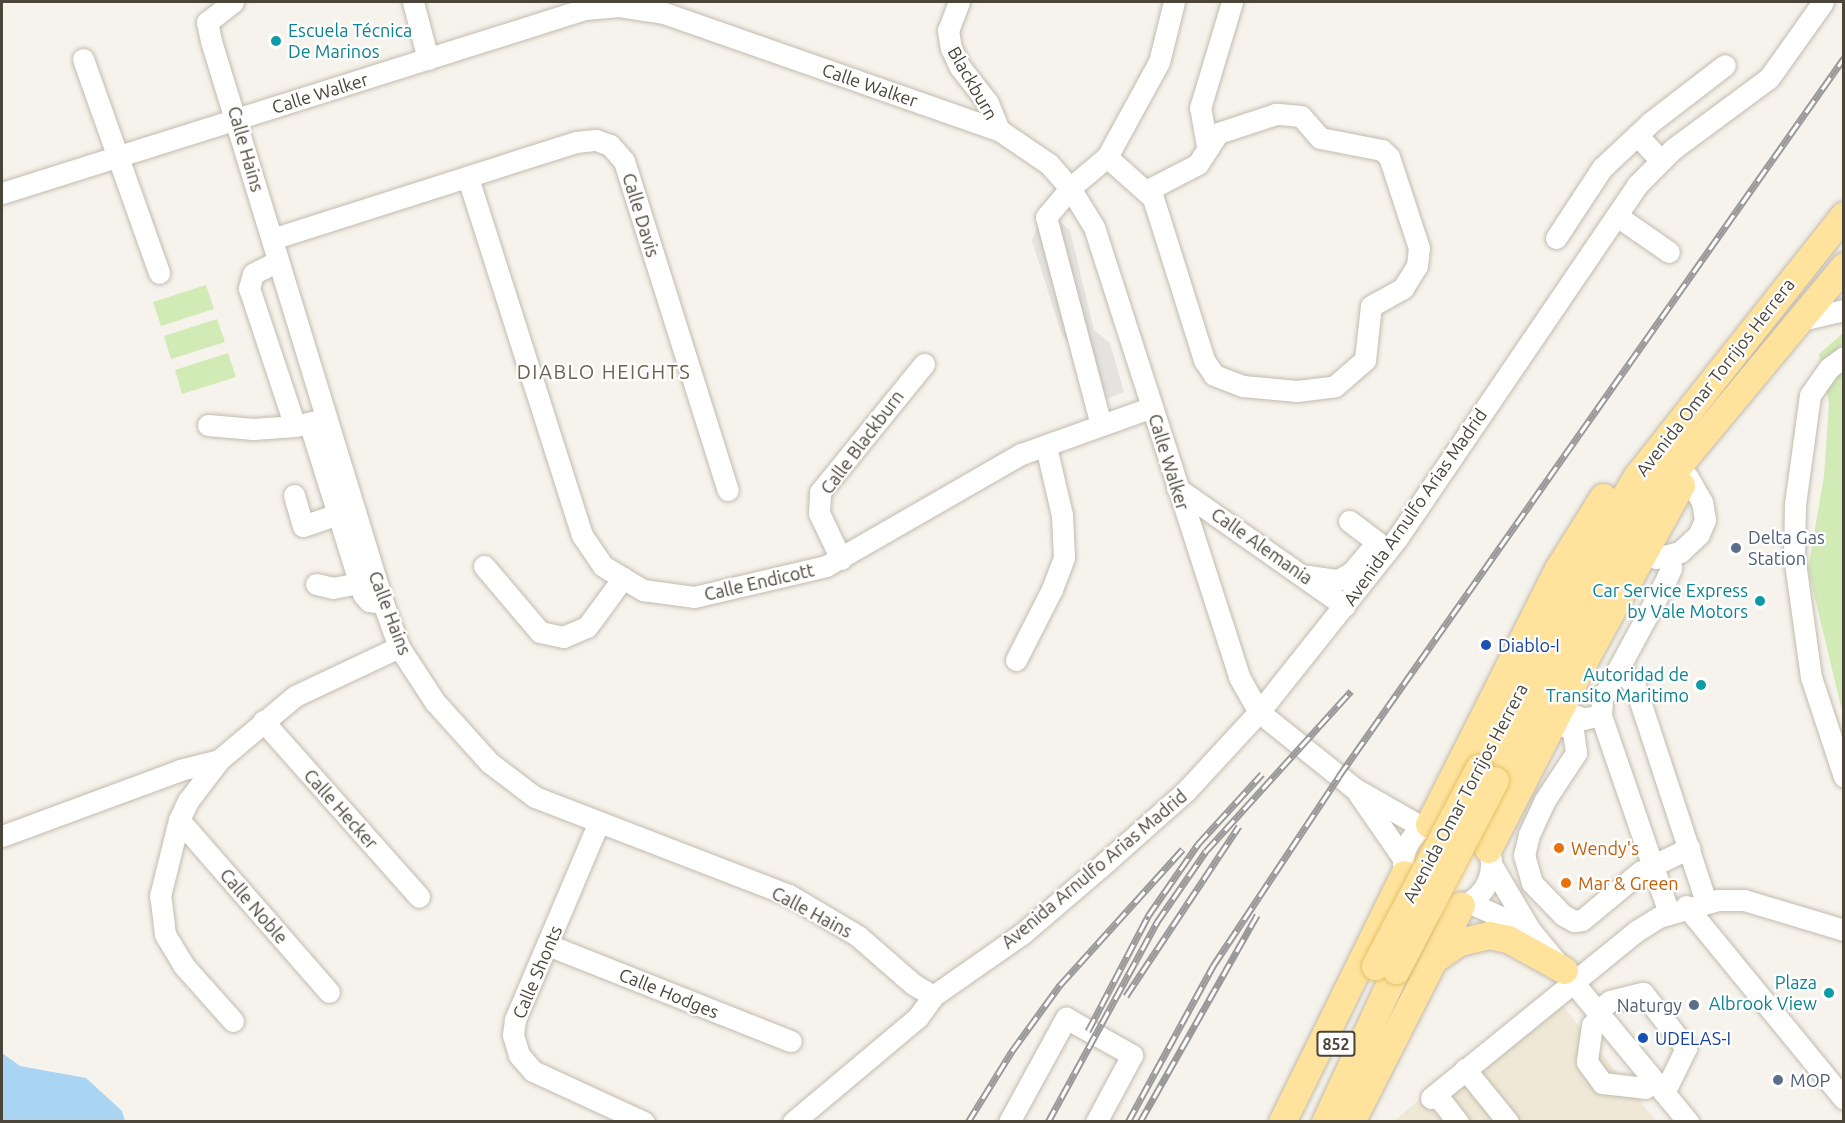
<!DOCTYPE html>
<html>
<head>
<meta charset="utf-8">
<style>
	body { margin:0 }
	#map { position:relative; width:1845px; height:1123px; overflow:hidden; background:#f6f3ec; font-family:Ubuntu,sans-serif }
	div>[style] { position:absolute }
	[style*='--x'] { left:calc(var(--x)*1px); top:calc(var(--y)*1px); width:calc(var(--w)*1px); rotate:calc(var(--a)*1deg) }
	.education>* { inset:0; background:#efe8d6 }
	.green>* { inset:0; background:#d2eab5 }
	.parking>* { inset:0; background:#e5e3e0 }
	.water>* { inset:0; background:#a9d4f2 }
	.roads { filter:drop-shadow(0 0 2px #c2bbae) drop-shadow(0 0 2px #c2bbae) }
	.minor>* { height:21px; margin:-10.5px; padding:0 10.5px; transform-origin:10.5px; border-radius:10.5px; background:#fff }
	.minor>.ring { margin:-10.5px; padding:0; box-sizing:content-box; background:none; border:21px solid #fff; border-radius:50% }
	.major>* { height:27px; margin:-13.5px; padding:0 13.5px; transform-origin:13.5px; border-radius:13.5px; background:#ffe39c }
	.rail>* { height:7px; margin-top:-3.5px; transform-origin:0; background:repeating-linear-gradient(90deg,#fff 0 14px,#9a9a9a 0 28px); box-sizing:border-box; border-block:2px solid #9a9a9a }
	.bridges { filter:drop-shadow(0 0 2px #e6c16a) drop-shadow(0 0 2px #e6c16a) }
	.major-bridge>* { height:27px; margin:-13.5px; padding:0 13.5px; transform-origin:13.5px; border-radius:13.5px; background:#ffe39c }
	.dots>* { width:16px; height:16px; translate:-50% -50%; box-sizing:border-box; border:3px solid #fff; border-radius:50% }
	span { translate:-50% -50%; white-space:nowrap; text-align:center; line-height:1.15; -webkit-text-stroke:4.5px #fff; paint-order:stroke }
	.shield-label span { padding:2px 4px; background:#fff; border:2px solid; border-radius:4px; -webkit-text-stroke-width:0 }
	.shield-label { font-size:16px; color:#4b4439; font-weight:700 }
	.culture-label { font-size:18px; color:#0d838f }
	.left { translate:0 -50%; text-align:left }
	.right { translate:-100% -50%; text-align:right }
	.street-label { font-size:18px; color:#4b4439 }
	.service-label { font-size:18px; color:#4e5e75 }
	.transit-label { font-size:18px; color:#164399 }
	.food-label { font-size:18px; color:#c56008 }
	.neighbourhood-label { font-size:20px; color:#6e6250; letter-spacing:1.5px }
	.frame { position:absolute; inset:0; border:3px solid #4b4439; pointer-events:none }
</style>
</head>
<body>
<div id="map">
	<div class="education">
		<div style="clip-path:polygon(1550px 990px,1656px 1121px,1393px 1122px)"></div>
	</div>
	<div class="green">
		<div style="clip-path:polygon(206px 285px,214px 309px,161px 326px,153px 302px)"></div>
		<div style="clip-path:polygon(217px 319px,225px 342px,171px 359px,164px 336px)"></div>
		<div style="clip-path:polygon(1843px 333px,1843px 715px,1808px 569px,1824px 476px,1829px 403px,1819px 354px)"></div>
		<div style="clip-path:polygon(228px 353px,236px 377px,182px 394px,175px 370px)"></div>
	</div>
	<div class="parking">
		<div style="clip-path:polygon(1044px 208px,1070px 230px,1094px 330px,1110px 343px,1124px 392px,1102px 401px,1080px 355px,1062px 335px,1032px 241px)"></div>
	</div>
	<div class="water">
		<div style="clip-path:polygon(2px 1053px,20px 1066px,86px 1078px,122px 1111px,125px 1121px,2px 1121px)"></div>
	</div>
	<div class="roads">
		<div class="minor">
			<div style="--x:233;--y:2;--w:33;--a:142"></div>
			<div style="--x:207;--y:22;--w:19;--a:78"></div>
			<div style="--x:211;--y:41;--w:588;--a:72.98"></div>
			<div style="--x:383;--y:603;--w:47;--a:70"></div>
			<div style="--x:399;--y:647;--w:66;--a:56.8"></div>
			<div style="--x:435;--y:702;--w:82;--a:48"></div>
			<div style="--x:490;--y:763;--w:56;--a:37.1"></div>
			<div style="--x:535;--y:797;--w:272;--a:21.1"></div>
			<div style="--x:789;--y:895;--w:80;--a:30.7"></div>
			<div style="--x:858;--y:936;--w:73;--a:41.1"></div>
			<div style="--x:913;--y:984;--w:23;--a:31"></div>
			<div style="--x:413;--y:2;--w:59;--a:75.3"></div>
			<div style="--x:959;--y:2;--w:30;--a:111"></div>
			<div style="--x:948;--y:30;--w:18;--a:81"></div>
			<div style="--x:951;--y:48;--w:21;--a:65"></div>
			<div style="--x:960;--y:67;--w:46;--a:52.1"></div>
			<div style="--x:988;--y:103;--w:29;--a:68"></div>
			<div style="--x:83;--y:59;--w:227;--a:70.4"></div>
			<div style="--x:1637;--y:135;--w:35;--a:47"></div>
			<div style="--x:1207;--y:146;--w:39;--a:-100"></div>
			<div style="--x:1200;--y:108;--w:111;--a:-73.2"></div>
			<div style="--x:1107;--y:157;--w:62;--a:41.7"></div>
			<div style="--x:1153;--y:198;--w:170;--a:72.5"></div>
			<div style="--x:1204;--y:360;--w:18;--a:56"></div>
			<div style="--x:1214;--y:375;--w:31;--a:21"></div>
			<div style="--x:1243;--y:386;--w:54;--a:5.3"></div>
			<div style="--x:1297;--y:391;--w:38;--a:-7"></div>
			<div style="--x:1335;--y:386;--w:40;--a:-41"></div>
			<div style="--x:1365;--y:360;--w:54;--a:-83.7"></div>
			<div style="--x:1371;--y:306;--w:37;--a:-29"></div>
			<div style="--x:1403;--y:288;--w:26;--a:-58"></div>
			<div style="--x:1417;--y:266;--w:18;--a:-84"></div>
			<div style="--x:1419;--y:248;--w:96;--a:-108.2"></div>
			<div style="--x:1389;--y:157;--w:10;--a:-135"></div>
			<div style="--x:1382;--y:150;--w:63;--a:-169"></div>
			<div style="--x:1320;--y:138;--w:29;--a:-131"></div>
			<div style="--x:1301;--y:116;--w:25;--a:-175"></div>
			<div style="--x:1276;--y:114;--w:61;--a:161.9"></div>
			<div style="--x:1218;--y:133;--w:37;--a:123"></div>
			<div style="--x:1198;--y:164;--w:59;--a:152.6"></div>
			<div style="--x:468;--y:178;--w:375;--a:72.3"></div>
			<div style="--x:582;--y:535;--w:37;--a:56"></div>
			<div style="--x:603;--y:566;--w:47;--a:31"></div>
			<div style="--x:643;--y:590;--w:51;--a:7.8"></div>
			<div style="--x:694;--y:597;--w:136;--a:-13.2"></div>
			<div style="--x:826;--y:566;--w:225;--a:-29.9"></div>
			<div style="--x:1021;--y:454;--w:139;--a:-19.7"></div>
			<div style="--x:2;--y:193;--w:611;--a:-17.52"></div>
			<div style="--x:585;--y:9;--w:34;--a:-5"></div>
			<div style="--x:619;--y:6;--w:46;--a:8.8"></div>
			<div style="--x:664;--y:13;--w:355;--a:19.3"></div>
			<div style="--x:999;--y:130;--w:60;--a:34.2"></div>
			<div style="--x:1049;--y:164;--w:32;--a:49"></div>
			<div style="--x:1070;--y:188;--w:46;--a:58.4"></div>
			<div style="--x:1094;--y:227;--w:473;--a:72.1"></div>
			<div style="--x:1239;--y:677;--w:40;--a:60.3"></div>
			<div style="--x:1259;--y:712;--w:122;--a:38.7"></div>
			<div style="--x:1354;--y:788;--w:78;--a:29.8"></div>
			<div style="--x:1617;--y:216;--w:63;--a:34.7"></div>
			<div style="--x:1556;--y:238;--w:84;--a:-56.7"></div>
			<div style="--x:1602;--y:168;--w:67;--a:-43.2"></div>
			<div style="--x:1651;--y:122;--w:93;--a:-37.6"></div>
			<div style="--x:272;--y:239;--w:319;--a:-17.7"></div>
			<div style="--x:576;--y:142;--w:20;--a:-6"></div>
			<div style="--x:596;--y:140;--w:15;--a:20"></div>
			<div style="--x:610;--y:145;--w:21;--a:49"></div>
			<div style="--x:624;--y:161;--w:345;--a:72.5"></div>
			<div style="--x:278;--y:261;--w:28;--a:153"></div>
			<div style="--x:253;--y:274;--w:15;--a:106"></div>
			<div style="--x:249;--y:288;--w:145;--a:71.6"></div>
			<div style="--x:295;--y:426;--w:32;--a:-13"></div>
			<div style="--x:1797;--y:321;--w:48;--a:-13.2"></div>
			<div style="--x:1844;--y:357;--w:19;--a:144"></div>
			<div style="--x:1829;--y:368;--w:33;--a:125"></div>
			<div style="--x:1810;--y:395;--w:110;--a:97.8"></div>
			<div style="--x:1795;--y:504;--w:51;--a:91.1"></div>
			<div style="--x:1794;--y:555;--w:123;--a:82.1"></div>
			<div style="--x:1811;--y:677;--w:105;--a:71.7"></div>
			<div style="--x:208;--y:425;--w:45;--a:5.1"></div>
			<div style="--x:253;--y:429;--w:42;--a:-4.1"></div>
			<div style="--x:310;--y:425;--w:177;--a:72.6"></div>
			<div style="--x:363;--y:594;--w:9;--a:49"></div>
			<div style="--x:369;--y:601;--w:14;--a:8"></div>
			<div style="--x:1101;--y:425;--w:215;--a:-104.8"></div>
			<div style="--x:1046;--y:217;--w:38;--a:-50"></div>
			<div style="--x:1070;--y:188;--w:48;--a:-40"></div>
			<div style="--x:1107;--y:157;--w:108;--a:-61.3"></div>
			<div style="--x:1159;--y:62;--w:62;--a:-76"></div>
			<div style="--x:1177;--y:488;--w:205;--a:35.1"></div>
			<div style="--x:294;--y:495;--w:32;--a:74"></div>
			<div style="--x:303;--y:526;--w:37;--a:-19"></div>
			<div style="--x:1656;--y:558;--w:25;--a:-14"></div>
			<div style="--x:1680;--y:552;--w:26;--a:-43"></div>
			<div style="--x:1699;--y:534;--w:15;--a:-67"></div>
			<div style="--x:1705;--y:520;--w:18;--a:-99"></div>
			<div style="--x:1702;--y:502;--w:30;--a:-120"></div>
			<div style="--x:841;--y:559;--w:51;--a:-115.6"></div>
			<div style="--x:819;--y:513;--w:21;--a:-87"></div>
			<div style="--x:820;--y:492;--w:165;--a:-50.9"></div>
			<div style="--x:484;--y:566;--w:87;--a:49.7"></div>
			<div style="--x:540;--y:632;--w:24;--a:12"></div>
			<div style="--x:563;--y:637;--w:26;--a:-23"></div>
			<div style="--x:587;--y:627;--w:61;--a:-53.7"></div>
			<div style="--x:1308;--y:576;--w:30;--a:8"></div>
			<div style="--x:1338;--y:580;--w:16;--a:-30"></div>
			<div style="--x:1352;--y:572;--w:39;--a:-50"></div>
			<div style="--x:1377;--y:542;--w:35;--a:-143"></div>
			<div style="--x:316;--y:584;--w:17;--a:13"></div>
			<div style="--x:333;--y:588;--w:26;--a:-11"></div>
			<div style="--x:1016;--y:660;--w:80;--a:-63.1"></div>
			<div style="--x:1052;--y:589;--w:34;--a:-69"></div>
			<div style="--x:1064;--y:557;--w:42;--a:-92.7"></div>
			<div style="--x:1062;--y:515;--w:70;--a:-103.2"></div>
			<div style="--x:1620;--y:669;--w:23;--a:49"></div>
			<div style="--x:1635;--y:686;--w:227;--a:71.8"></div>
			<div style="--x:1560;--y:709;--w:25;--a:23"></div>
			<div style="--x:1583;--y:719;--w:18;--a:-13"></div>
			<div style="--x:1555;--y:719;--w:22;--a:34"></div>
			<div style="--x:1573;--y:731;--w:22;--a:82"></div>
			<div style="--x:1576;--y:753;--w:56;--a:123.4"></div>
			<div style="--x:1545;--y:800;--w:38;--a:115"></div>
			<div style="--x:1529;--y:834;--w:22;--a:103"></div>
			<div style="--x:1524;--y:855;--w:29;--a:74"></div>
			<div style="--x:1532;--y:883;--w:45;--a:45.9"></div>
			<div style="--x:1563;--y:915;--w:13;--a:29"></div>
			<div style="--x:1574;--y:921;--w:8;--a:-7"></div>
			<div style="--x:1582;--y:920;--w:75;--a:-39.6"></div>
			<div style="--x:1640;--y:872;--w:55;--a:-26.1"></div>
			<div style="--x:263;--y:721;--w:235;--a:48.4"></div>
			<div style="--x:1358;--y:793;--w:79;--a:55.3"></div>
			<div style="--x:179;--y:820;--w:228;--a:48.9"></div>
			<div class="ring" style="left:1403px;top:820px;width:67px;height:67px"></div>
			<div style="--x:598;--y:824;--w:213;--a:113"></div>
			<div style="--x:515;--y:1020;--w:15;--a:98"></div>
			<div style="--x:513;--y:1035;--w:21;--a:73"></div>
			<div style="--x:519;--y:1055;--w:21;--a:49"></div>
			<div style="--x:533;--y:1071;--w:122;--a:24.7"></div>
			<div style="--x:2;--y:836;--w:190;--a:-20.3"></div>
			<div style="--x:180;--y:770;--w:40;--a:-14.4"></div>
			<div style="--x:1491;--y:864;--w:77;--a:59.4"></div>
			<div style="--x:1530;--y:930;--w:249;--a:50.5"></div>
			<div style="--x:1468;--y:902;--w:68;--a:24.3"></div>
			<div style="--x:1686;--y:906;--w:249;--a:50.7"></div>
			<div style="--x:1669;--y:913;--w:209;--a:-109"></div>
			<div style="--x:1601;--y:715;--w:16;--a:-86"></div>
			<div style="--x:1602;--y:699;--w:131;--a:-61.7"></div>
			<div style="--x:1664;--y:584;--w:17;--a:-66"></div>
			<div style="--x:1671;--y:568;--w:11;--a:-95"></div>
			<div style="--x:548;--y:945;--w:261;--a:21.6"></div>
			<div style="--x:1597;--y:1011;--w:16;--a:-38"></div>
			<div style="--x:1610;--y:1001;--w:34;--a:-14"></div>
			<div style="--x:1643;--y:993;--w:70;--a:52"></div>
			<div style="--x:1686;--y:1048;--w:50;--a:116.1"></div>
			<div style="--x:1602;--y:1017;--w:13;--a:141"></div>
			<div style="--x:1592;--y:1025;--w:37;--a:98"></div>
			<div style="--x:1587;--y:1062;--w:26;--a:54"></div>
			<div style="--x:1602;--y:1083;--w:43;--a:6.6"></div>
			<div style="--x:1645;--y:1088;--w:12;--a:-35"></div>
			<div style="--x:233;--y:1021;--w:74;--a:-131.7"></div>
			<div style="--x:184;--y:966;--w:37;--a:-121"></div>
			<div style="--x:165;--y:934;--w:38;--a:-97"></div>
			<div style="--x:160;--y:896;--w:78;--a:-76"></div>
			<div style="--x:179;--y:820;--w:21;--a:-65"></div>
			<div style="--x:188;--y:801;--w:51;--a:-52.9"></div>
			<div style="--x:219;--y:760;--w:99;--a:-40.1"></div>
			<div style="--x:295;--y:696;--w:115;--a:-25.2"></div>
			<div style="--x:1465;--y:1069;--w:68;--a:50.9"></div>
			<div style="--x:1436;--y:1094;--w:36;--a:52"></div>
			<div style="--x:1431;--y:1098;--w:263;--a:-39.1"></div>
			<div style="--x:1635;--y:932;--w:28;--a:-32"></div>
			<div style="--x:1659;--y:917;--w:61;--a:-16.1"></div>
			<div style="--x:1718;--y:900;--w:26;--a:0"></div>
			<div style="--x:1744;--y:900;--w:104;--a:16.7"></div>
			<div style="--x:793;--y:1122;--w:163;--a:-40"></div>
			<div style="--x:918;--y:1017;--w:26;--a:-54"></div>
			<div style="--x:933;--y:996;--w:108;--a:-34.9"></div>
			<div style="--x:1022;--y:934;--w:111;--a:-40.6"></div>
			<div style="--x:1106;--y:862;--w:107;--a:-41.6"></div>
			<div style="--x:1186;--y:791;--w:108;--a:-47.3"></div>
			<div style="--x:1259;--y:712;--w:223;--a:-51.5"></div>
			<div style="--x:1398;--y:537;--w:425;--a:-55.8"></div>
			<div style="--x:1637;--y:185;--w:51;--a:-45"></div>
			<div style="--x:1673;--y:149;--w:119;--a:-36.5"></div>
			<div style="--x:1769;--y:78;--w:93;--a:-54.6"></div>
			<div style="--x:1009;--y:1122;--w:119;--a:-61.3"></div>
			<div style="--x:1066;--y:1018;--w:76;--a:29.3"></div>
			<div style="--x:1132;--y:1055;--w:76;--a:118.2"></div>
		</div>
		<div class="major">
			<div style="--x:1479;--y:768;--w:256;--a:-62.3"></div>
			<div style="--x:1598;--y:541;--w:76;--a:-59"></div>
			<div style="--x:1637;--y:476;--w:333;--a:-51.6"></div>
			<div style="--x:1495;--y:780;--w:160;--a:-62.8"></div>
			<div style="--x:1568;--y:638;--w:167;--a:-59"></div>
			<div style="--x:1654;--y:495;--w:298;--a:-50.3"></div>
			<div style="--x:1429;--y:824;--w:286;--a:-63.2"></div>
			<div style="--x:1558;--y:569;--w:85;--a:-58"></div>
			<div style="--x:1488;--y:849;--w:228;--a:-62.9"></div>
			<div style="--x:1592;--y:646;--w:184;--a:-61.1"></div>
			<div style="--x:1436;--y:958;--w:28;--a:-35"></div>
			<div style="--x:1459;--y:942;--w:31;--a:-13"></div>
			<div style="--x:1489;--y:935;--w:19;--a:12"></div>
			<div style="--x:1508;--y:939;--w:64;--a:29"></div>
			<div style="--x:1282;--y:1122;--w:276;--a:-63.8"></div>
			<div style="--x:1325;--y:1122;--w:168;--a:-65"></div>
			<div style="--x:1351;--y:1122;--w:243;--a:-63.1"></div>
		</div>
	</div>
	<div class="rail">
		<div style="--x:1126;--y:996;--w:204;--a:-56.4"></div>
		<div style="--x:1088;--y:1031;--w:130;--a:-62.4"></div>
		<div style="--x:1148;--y:916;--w:88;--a:-55.2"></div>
		<div style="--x:1198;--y:844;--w:95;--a:-47.6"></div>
		<div style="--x:968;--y:1122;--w:84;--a:-58.2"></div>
		<div style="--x:1012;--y:1051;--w:82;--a:-54"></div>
		<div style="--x:1060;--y:985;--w:183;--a:-47.9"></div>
		<div style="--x:1048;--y:1122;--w:228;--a:-61.4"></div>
		<div style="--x:1157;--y:922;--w:86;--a:-55.4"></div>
		<div style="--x:1206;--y:851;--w:216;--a:-47.8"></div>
		<div style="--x:1128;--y:1122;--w:178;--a:-61.4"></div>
		<div style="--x:1213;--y:966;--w:228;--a:-56.4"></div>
		<div style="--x:1339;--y:776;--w:878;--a:-54.88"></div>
		<div style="--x:1140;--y:1122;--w:238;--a:-60.5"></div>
	</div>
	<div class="bridges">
		<div class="major-bridge">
			<div style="--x:1375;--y:966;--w:224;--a:-62.3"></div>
			<div style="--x:1396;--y:970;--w:214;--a:-62.5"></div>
		</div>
	</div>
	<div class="dots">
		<div style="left:276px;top:41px;background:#0f9aa8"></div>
		<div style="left:1736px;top:548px;background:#5c6f8a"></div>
		<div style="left:1760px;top:601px;background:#0f9aa8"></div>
		<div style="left:1486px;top:645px;background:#1a4fb4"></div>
		<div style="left:1701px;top:685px;background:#0f9aa8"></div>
		<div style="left:1559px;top:848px;background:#e8710a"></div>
		<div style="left:1566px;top:883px;background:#e8710a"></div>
		<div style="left:1829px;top:993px;background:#0f9aa8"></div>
		<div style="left:1694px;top:1005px;background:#5c6f8a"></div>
		<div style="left:1643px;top:1038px;background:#1a4fb4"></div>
		<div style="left:1778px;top:1080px;background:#5c6f8a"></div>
	</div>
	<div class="shield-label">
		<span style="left:1336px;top:1044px">852</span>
	</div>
	<div class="culture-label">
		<span class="left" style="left:288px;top:41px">Escuela Técnica<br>De Marinos</span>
		<span class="right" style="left:1748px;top:601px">Car Service Express<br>by Vale Motors</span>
		<span class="right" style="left:1689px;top:685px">Autoridad de<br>Transito Maritimo</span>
		<span class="right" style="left:1817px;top:993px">Plaza<br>Albrook View</span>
	</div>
	<div class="street-label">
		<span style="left:973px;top:83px;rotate:60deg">Blackburn</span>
		<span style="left:870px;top:85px;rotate:19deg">Calle Walker</span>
		<span style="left:320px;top:93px;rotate:-17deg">Calle Walker</span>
		<span style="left:246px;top:149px;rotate:74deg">Calle Hains</span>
		<span style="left:641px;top:215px;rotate:73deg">Calle Davis</span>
		<span style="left:1715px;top:377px;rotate:-52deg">Avenida Omar Torrijos Herrera</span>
		<span style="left:862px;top:442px;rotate:-53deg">Calle Blackburn</span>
		<span style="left:1169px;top:462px;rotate:73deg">Calle Walker</span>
		<span style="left:1415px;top:507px;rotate:-55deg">Avenida Arnulfo Arias Madrid</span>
		<span style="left:1262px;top:546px;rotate:35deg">Calle Alemania</span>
		<span style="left:759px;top:582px;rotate:-13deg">Calle Endicott</span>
		<span style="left:390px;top:613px;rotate:69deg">Calle Hains</span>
		<span style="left:1465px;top:793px;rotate:-62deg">Avenida Omar Torrijos Herrera</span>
		<span style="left:341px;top:809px;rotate:48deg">Calle Hecker</span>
		<span style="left:1094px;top:869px;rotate:-40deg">Avenida Arnulfo Arias Madrid</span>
		<span style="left:254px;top:906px;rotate:49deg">Calle Noble</span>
		<span style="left:812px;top:912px;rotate:28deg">Calle Hains</span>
		<span style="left:537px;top:972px;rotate:-67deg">Calle Shonts</span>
		<span style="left:669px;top:993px;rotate:22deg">Calle Hodges</span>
	</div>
	<div class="service-label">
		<span class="left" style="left:1748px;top:548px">Delta Gas<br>Station</span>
		<span class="right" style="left:1682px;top:1005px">Naturgy</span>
		<span class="left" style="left:1790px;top:1080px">MOP</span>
	</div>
	<div class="transit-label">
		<span class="left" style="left:1498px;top:645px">Diablo-I</span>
		<span class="left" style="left:1655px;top:1038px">UDELAS-I</span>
	</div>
	<div class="food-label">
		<span class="left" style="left:1571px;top:848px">Wendy's</span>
		<span class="left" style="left:1578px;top:883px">Mar &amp; Green</span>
	</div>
	<div class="neighbourhood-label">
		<span style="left:604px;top:371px">DIABLO HEIGHTS</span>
	</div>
	<div class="frame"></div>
</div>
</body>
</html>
